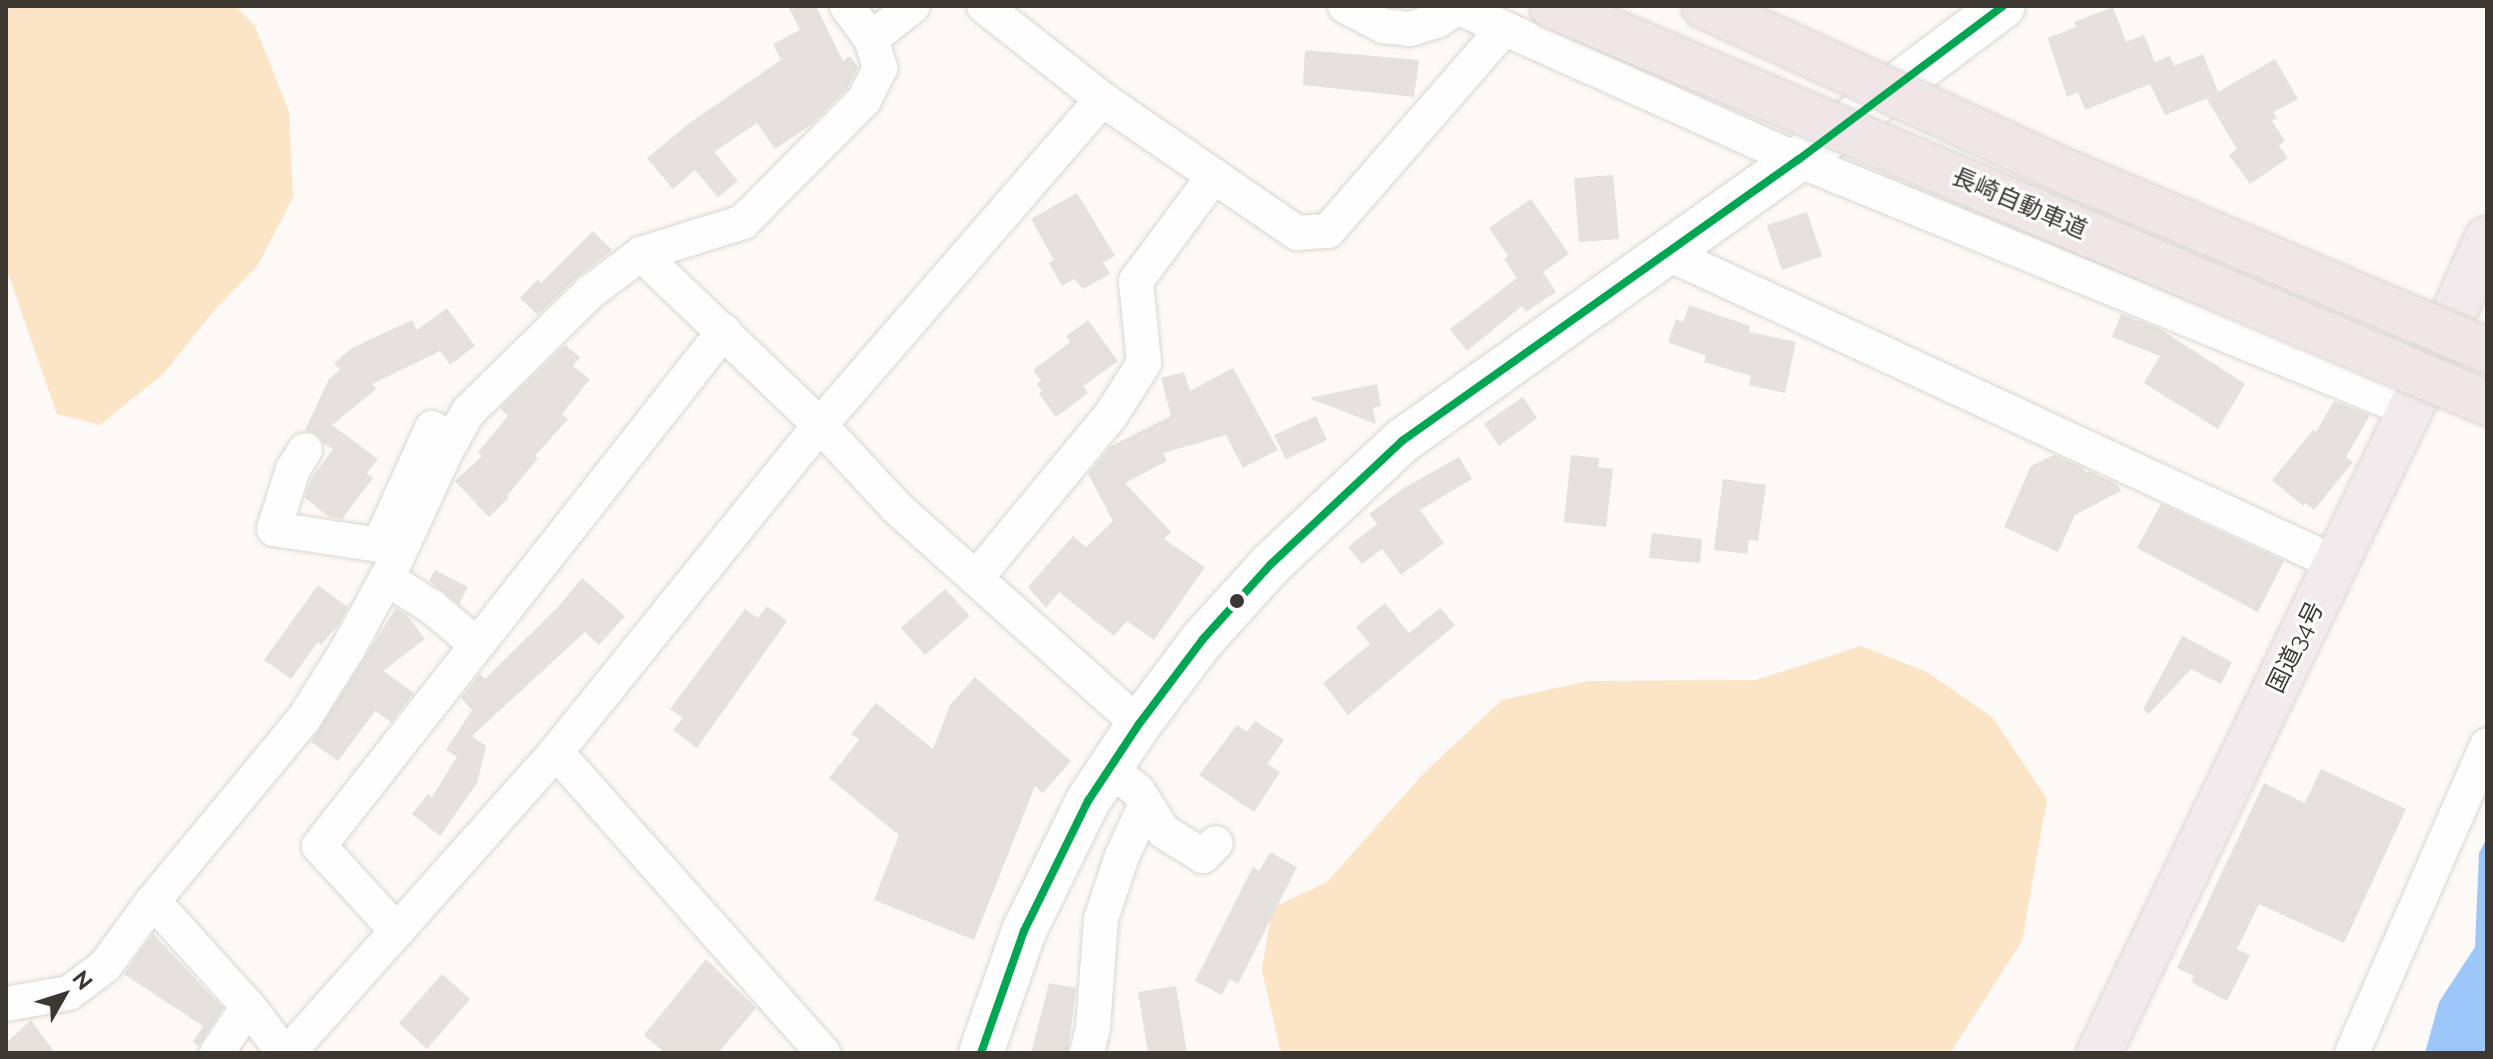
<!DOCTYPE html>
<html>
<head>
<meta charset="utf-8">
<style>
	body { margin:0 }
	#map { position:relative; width:2493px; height:1059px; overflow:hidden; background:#fcf9f6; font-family:Raleway,"Noto Sans JP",sans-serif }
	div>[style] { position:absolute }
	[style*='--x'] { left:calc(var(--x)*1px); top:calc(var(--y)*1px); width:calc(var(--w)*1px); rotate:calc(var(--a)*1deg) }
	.green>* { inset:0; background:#fbe5c6 }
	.water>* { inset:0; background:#9ec7f9 }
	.building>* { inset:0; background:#e5e1dd }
	.roads { filter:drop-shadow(0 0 2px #d9d6d1) drop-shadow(0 0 2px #d9d6d1) }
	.minor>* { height:34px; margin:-17px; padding:0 17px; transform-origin:17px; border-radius:17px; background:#fffefe }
	.tertiary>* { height:44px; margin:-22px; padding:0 22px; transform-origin:22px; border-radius:22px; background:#fffefe }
	.trunk>* { height:44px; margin:-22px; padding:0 22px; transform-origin:22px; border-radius:22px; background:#f2eaec }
	.bridges { filter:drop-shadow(0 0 2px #d7d5d2) drop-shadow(0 0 2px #d7d5d2) }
	.motorway-bridge>* { height:44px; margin:-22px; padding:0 22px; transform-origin:22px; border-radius:22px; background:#f0e5e7 }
	.bus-1>* { height:8px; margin:-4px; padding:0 4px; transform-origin:4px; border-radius:4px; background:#00a651 }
	.dots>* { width:22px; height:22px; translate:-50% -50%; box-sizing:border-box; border:4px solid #fff; border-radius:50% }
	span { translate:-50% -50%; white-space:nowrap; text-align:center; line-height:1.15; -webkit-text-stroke:6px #fff; paint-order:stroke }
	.street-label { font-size:24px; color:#3c3730 }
	.frame { position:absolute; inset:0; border:8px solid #3c3730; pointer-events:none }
	.north { position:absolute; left:24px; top:955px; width:80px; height:80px; -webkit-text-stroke:6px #fff; paint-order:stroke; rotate:51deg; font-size:22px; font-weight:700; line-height:32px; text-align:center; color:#3c3730 }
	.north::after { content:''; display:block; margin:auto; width:28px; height:36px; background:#3c3730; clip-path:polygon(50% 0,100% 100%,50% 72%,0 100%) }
</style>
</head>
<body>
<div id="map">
	<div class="green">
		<div style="clip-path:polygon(6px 6px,235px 6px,255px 26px,289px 112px,293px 197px,258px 265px,217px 307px,163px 374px,100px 425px,57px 414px,6px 268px)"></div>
		<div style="clip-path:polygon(1861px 646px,1927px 672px,1993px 718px,2047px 799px,2022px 941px,1950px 1053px,1284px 1053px,1280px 1049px,1262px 970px,1272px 908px,1327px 882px,1424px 773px,1502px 700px,1588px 681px,1756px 680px)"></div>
	</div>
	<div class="water">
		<div style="clip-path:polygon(2487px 838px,2487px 1053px,2425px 1053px,2439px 1002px,2475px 947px,2479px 853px)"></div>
	</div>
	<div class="building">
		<div style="clip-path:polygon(788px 6px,816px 6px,843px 61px,850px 56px,858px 67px,847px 89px,812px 124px,775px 149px,757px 123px,714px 152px,738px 181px,718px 197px,695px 170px,673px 189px,647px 158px,691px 122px,781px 60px,773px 44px,800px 30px)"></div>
		<div style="clip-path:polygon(2113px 7px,2126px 42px,2144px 35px,2155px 62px,2170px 56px,2174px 66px,2203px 54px,2218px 92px,2275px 59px,2298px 99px,2273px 112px,2277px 118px,2272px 121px,2285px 141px,2279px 146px,2288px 158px,2250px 184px,2229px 155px,2237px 149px,2207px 99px,2210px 97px,2165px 115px,2150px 84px,2085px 110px,2078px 92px,2067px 97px,2048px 38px,2076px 27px,2074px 22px)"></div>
		<div style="clip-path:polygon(1305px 50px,1419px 60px,1414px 97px,1303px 85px)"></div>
		<div style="clip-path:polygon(1613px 175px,1619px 239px,1579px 242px,1574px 178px)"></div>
		<div style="clip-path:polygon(1077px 193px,1115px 256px,1103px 262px,1110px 274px,1083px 289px,1074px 279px,1062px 286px,1049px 263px,1054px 260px,1031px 219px)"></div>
		<div style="clip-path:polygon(1531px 199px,1569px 254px,1543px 272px,1556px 292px,1526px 312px,1522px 306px,1467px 351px,1450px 329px,1517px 278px,1504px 259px,1508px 256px,1489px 228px)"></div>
		<div style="clip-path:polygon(1807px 212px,1822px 256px,1782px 270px,1767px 225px)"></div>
		<div style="clip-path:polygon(593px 231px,612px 250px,575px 279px,538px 315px,520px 298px,538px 279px,541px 283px)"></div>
		<div style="clip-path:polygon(1689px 305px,1750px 326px,1749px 332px,1796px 342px,1785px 393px,1749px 385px,1751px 376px,1704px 362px,1706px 356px,1668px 342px,1676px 319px,1683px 322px)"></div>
		<div style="clip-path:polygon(447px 308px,475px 346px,450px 365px,440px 351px,372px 384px,376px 389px,332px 425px,378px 459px,367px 473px,373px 478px,342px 519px,329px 517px,305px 498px,311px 479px,333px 449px,324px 444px,316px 434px,305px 430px,329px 379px,340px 370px,334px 363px,352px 348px,412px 320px,417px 330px)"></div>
		<div style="clip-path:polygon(2121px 314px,2160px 329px,2245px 384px,2218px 429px,2144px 383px,2160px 356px,2112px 337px)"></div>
		<div style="clip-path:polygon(1088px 320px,1118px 361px,1083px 386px,1088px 393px,1056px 417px,1039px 394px,1042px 391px,1037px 384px,1041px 381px,1033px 370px,1070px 342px,1066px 336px)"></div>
		<div style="clip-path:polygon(565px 345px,580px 357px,573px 366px,590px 379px,562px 414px,568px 419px,535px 456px,538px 458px,507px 496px,509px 498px,489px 517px,455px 481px,482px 456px,478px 452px,508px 416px,500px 408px)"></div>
		<div style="clip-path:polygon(1233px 368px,1278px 450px,1243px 468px,1226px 435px,1163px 453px,1167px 461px,1125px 483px,1171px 532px,1164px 539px,1205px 567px,1154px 640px,1127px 621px,1114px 636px,1059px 592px,1046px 608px,1028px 587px,1073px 536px,1086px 547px,1113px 521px,1088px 474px,1111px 446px,1171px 416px,1161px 378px,1184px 372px,1190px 391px)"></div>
		<div style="clip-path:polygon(1377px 384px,1381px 406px,1373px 408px,1376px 424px,1309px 398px)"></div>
		<div style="clip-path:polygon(1523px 397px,1537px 418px,1499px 446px,1484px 424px)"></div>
		<div style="clip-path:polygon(2334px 401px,2370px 415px,2346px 457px,2353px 462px,2314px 510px,2305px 503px,2303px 506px,2272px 480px,2313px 430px,2316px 432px)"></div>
		<div style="clip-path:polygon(1316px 416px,1327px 440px,1286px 459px,1274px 435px)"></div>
		<div style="clip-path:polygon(1571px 455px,1599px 458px,1598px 467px,1613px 469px,1606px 527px,1564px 522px)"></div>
		<div style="clip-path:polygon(2054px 455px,2083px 468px,2086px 473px,2089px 471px,2117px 484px,2121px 491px,2075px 515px,2058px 552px,2004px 527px,2031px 466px)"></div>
		<div style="clip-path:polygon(1459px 457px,1472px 479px,1420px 510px,1444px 543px,1401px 575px,1382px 549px,1362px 564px,1348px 547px,1377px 524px,1369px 514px,1404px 488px)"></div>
		<div style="clip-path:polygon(1723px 479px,1766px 485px,1758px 541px,1749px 540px,1747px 554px,1714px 550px)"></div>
		<div style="clip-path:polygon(2161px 504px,2284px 561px,2258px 612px,2137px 548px)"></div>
		<div style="clip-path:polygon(1652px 533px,1702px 539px,1700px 563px,1649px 558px)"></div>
		<div style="clip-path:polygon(435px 570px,468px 587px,459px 604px,429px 581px)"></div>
		<div style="clip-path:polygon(582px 578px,625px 616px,599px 645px,585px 632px,472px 736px,486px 746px,477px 783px,440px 836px,412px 814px,428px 794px,432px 797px,457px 757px,446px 750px,472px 710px,461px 698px,480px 674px,485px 679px,557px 608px)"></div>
		<div style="clip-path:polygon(318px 585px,348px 607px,339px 624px,321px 645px,318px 642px,291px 679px,264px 660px)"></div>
		<div style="clip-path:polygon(945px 589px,970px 616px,925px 655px,901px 628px)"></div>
		<div style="clip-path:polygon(1385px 603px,1409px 633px,1440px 608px,1455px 625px,1348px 715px,1323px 683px,1370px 644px,1356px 627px)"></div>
		<div style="clip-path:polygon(767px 606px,787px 621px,697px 748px,673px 730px,683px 718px,670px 709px,745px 609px,758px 618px)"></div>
		<div style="clip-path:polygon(396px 608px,407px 615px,425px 639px,383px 671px,414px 693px,391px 722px,375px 711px,338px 761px,311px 742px)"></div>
		<div style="clip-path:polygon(2182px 636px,2232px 662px,2221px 684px,2191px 669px,2149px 714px,2143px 710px)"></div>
		<div style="clip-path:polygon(975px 677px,1071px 761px,1043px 793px,1035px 786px,974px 940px,874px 900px,899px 835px,829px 778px,859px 740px,851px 734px,876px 703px,933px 749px,950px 705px)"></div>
		<div style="clip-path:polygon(1255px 721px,1284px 740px,1267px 764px,1280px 772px,1254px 812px,1199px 775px,1237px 725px,1247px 732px)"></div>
		<div style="clip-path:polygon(2321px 769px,2406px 809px,2344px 943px,2259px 904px,2237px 949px,2250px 955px,2227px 1001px,2191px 982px,2194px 976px,2177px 968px,2264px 783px,2305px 803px)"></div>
		<div style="clip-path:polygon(1270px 852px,1297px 867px,1238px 984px,1230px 979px,1222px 995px,1195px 981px,1253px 867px,1259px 871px)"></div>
		<div style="clip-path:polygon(153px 934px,223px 1008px,199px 1046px,193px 1042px,203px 1026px,124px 974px)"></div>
		<div style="clip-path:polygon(706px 959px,756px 1008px,718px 1053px,665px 1053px,644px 1035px)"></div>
		<div style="clip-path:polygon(442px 974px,470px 999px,427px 1049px,399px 1023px)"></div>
		<div style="clip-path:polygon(1049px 983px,1076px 988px,1068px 1053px,1031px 1053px)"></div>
		<div style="clip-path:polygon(1176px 986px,1187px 1053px,1148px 1053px,1138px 992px)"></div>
		<div style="clip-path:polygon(31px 1020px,55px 1053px,6px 1053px,6px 1043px)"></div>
	</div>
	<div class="roads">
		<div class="minor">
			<div style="--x:847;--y:6;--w:41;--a:54"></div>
			<div style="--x:871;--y:39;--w:53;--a:-38.2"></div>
			<div style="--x:984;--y:6;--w:150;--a:38.2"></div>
			<div style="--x:1102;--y:99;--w:237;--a:34.5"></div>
			<div style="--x:1297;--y:233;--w:31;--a:-4"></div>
			<div style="--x:1328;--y:231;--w:267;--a:-49"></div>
			<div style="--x:1345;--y:6;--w:43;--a:27.8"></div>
			<div style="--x:1383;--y:26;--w:27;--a:6"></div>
			<div style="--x:1410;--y:29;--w:28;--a:-17"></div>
			<div style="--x:1437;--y:21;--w:24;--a:-35"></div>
			<div style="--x:1457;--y:7;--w:374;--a:24.2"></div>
			<div style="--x:1798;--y:160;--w:661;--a:22.22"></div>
			<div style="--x:1667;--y:253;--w:736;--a:24.89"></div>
			<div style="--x:641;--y:254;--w:107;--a:-17.4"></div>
			<div style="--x:743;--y:222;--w:172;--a:-45.2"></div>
			<div style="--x:864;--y:100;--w:36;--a:-63"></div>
			<div style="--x:880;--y:68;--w:30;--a:-107"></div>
			<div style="--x:305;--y:450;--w:22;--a:122"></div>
			<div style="--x:293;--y:469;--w:63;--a:107.6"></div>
			<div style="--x:274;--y:529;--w:106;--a:8.7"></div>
			<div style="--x:379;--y:545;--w:128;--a:-65.6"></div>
			<div style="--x:432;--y:428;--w:24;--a:30"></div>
			<div style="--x:386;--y:578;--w:54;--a:32.2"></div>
			<div style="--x:432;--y:607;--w:59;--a:40.2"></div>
			<div style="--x:976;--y:578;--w:212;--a:-50.4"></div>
			<div style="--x:1111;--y:415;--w:62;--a:-57.6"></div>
			<div style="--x:1144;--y:363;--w:82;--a:-95.6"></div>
			<div style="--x:1136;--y:281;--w:131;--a:-53.4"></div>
			<div style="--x:556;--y:752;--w:402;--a:48.4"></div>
			<div style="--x:1110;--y:769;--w:36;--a:38"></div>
			<div style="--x:1138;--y:791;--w:47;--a:58"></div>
			<div style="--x:1163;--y:831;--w:47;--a:32"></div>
			<div style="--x:1203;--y:856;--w:18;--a:-45"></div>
			<div style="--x:153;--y:901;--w:142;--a:47.9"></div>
			<div style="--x:248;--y:1006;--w:59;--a:52.5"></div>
			<div style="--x:397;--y:931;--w:115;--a:-132.5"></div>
			<div style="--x:319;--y:846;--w:655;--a:-51.82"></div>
			<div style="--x:6;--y:1004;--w:64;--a:-9.9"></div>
			<div style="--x:69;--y:993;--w:45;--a:-36.9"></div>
			<div style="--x:105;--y:966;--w:81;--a:-53.6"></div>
			<div style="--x:153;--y:901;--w:235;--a:-50.4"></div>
			<div style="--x:303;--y:720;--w:83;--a:-57.8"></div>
			<div style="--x:347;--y:650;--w:94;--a:-61.2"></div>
			<div style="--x:392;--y:568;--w:129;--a:-65.2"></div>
			<div style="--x:446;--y:451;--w:45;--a:-60.6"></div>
			<div style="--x:468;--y:412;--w:170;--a:-44.5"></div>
			<div style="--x:589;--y:293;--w:65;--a:-36.9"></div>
			<div style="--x:641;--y:254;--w:248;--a:43.7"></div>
			<div style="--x:820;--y:425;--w:113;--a:47.1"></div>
			<div style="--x:897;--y:508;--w:324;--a:41.8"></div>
			<div style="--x:217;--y:1053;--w:56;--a:-56.6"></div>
			<div style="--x:288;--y:1053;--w:403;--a:-48.3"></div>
			<div style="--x:556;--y:752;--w:420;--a:-51.1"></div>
			<div style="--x:820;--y:425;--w:431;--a:-49.1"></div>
			<div style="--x:1087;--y:1053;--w:26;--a:-77"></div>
			<div style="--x:1093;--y:1028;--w:109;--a:-85.8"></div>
			<div style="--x:1101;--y:919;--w:66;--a:-71.6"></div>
			<div style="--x:1122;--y:856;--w:57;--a:-65.2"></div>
			<div style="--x:2352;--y:1053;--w:336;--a:-66.3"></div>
		</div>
		<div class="tertiary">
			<div style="--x:981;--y:1053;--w:129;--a:-70.6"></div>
			<div style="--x:1024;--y:931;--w:145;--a:-63.8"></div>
			<div style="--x:1088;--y:801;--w:92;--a:-56.5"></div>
			<div style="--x:1139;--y:724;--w:106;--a:-53"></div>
			<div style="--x:1203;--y:639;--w:100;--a:-47.8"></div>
			<div style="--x:1270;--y:565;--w:181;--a:-43.2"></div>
			<div style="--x:1402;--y:441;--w:486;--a:-35.4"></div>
			<div style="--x:1798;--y:160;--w:256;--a:-36.9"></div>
		</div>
		<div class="trunk">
			<div style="--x:2099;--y:1053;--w:714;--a:-64.19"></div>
			<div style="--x:2410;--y:410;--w:188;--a:-65.8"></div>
		</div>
	</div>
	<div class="bridges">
		<div class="motorway-bridge">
			<div style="--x:1552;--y:6;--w:1016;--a:23.01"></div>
			<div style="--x:1704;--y:6;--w:392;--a:24.6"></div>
			<div style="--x:2060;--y:169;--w:464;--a:23"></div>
		</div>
	</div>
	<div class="bus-1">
		<div style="--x:981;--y:1053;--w:129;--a:-70.6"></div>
		<div style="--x:1024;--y:931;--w:145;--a:-63.8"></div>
		<div style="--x:1088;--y:801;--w:92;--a:-56.5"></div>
		<div style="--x:1139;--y:724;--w:106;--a:-53"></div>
		<div style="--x:1203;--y:639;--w:100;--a:-47.8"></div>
		<div style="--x:1270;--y:565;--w:181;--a:-43.2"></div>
		<div style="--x:1402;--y:441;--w:486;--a:-35.4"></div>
		<div style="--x:1798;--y:160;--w:256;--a:-36.9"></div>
	</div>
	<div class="dots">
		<div style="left:1237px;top:601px;background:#3c3730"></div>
	</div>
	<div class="street-label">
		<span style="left:2020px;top:203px;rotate:23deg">長崎自動車道</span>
		<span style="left:2295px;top:647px;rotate:-64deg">国道34号</span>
	</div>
	<div class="frame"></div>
	<div class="north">N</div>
</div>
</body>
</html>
